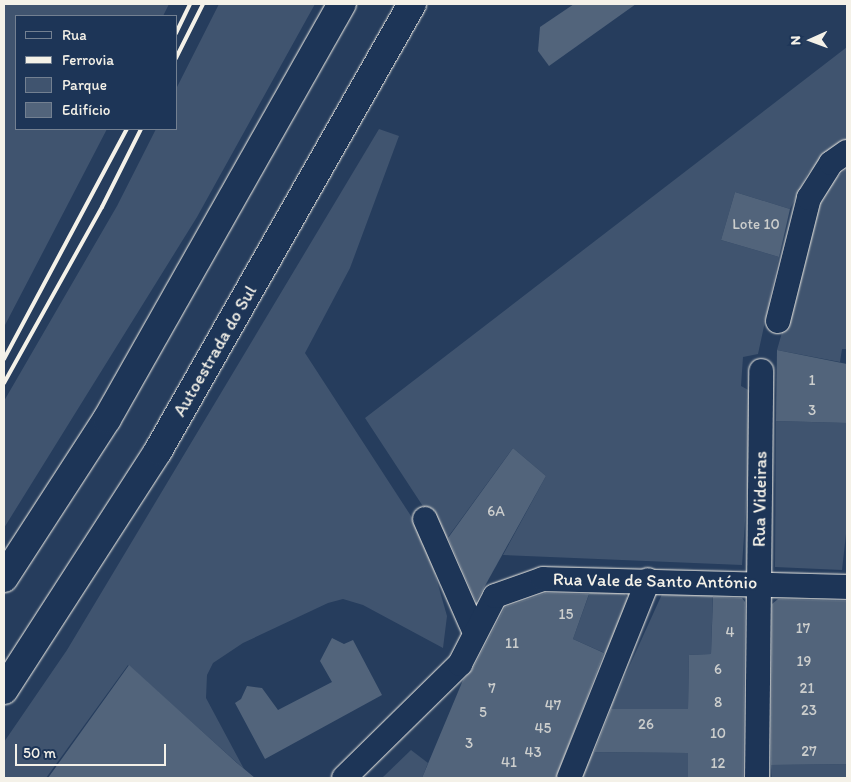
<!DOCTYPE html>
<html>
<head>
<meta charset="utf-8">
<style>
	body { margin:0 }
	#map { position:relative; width:851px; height:782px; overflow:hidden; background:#263d5d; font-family:Itim,sans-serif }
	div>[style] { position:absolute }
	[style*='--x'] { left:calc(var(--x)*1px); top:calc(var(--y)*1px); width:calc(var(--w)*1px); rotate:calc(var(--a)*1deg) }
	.green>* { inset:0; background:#40546f }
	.building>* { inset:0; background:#52647b }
	.roads { filter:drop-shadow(0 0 1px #f4f1e8) drop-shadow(0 0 1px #f4f1e8) }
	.minor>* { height:24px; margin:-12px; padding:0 12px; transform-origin:12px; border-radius:12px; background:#1d3557 }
	.motorway>* { height:28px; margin:-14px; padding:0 14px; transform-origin:14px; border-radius:14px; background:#1d3557 }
	.rail>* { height:4px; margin:-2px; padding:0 2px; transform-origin:2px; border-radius:2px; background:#f4f1e8 }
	span { translate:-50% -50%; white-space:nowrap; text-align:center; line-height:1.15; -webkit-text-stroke:4.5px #1d3557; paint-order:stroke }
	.number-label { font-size:15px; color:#cccecd }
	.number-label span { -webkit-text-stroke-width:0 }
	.street-label { font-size:18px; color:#f4f1e8 }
	.frame { position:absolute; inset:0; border:5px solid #f4f1e8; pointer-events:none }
	.legend { position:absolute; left:15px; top:15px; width:162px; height:115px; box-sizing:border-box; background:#1d3557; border:1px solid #738091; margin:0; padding:6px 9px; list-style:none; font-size:15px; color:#f4f1e8 }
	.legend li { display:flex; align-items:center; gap:10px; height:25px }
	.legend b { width:25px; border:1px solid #738091 }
	.north { position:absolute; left:786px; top:15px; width:50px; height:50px; -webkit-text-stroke:4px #1d3557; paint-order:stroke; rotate:268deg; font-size:14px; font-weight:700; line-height:20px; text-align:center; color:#f4f1e8 }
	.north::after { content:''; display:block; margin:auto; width:18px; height:22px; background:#f4f1e8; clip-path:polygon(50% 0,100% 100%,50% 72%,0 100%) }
	.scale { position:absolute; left:15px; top:744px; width:151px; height:22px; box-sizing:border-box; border:2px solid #f4f1e8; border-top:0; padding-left:6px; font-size:15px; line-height:18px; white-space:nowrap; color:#f4f1e8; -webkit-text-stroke:4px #1d3557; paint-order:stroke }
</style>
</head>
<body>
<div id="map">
	<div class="green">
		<div style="clip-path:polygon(4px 4px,169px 4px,163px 16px,16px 16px,16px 129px,107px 129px,4px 327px)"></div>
		<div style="clip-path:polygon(219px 4px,315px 4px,197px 217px,4px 528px,4px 401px,117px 206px,156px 129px,176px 129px,176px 89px)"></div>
		<div style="clip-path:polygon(847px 47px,847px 140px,808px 173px,790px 209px,735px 192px,721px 240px,779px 257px,758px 354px,743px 357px,741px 386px,754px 393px,742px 565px,503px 555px,546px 476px,513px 448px,440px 548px,430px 517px,365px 418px)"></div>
		<div style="clip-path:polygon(379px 129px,399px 136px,350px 268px,305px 353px,424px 536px,447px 616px,443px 648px,363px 605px,343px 599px,328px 603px,243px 643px,213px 663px,207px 675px,206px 698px,244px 769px,128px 665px,46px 778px,4px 778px,4px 742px,67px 650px)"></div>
		<div style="clip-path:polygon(847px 168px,847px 349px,842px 349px,840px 362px,777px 350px,817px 210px,832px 182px)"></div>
		<div style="clip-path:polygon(776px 421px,847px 423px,847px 525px,842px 570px,775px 567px)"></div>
		<div style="clip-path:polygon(591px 589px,621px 589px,630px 601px,609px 655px,573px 639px)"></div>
		<div style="clip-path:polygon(713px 590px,711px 654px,689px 655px,688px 709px,610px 709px,663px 592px)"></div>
		<div style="clip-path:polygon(411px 750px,428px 763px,422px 778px,382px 778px)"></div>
		<div style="clip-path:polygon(592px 752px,688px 753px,688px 778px,582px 778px)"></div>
		<div style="clip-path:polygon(847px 764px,847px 778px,772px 778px,771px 765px)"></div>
	</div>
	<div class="building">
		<div style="clip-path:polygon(574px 4px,636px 4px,549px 66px,538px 51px,540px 27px)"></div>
		<div style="clip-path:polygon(735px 192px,790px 209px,779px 257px,721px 240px)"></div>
		<div style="clip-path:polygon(777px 350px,847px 364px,847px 423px,776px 421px)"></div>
		<div style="clip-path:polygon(513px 448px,546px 476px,476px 602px,448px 538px)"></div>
		<div style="clip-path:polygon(545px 593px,589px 594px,573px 639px,604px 653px,556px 778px,422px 778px,463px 680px,472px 670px,505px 607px)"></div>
		<div style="clip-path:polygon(713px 597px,742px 598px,745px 602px,743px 778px,688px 778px,688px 753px,594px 752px,611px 709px,688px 709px,689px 655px,711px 654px)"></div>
		<div style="clip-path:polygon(778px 599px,847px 601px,847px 764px,771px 765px,772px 604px)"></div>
		<div style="clip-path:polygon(332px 638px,344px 644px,353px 640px,382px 695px,265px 759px,235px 703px,241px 699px,247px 686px,262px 688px,278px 710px,332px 682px,320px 661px)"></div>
		<div style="clip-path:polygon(129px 665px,237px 763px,255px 778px,48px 778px)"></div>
	</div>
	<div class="roads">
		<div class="minor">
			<div style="--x:778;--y:321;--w:127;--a:-75.9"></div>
			<div style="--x:809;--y:198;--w:41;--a:-57.8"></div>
			<div style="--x:831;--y:163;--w:19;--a:-35"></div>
			<div style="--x:425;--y:519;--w:124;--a:66.3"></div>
			<div style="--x:344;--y:778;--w:163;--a:-44.5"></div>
			<div style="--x:460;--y:664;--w:76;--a:-62.8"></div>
			<div style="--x:495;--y:596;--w:51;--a:-19.5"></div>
			<div style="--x:543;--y:579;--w:304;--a:1.5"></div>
			<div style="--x:569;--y:778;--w:213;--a:-68.2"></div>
			<div style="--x:757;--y:778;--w:407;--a:-89.4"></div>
		</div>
		<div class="motorway">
			<div style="--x:4;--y:578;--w:189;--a:-57.1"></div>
			<div style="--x:107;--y:419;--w:477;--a:-60.5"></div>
			<div style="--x:4;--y:690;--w:284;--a:-57.2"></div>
			<div style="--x:158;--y:451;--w:514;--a:-60.39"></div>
		</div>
	</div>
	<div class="rail">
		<div style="--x:176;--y:33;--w:32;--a:-64"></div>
		<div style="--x:176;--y:58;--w:60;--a:-63.4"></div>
		<div style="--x:4;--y:359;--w:261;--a:-61.9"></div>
		<div style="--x:4;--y:383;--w:201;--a:-60.9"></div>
		<div style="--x:102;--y:207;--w:87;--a:-63.4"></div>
	</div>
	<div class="number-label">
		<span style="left:756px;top:225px">Lote 10</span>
		<span style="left:812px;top:381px">1</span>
		<span style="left:812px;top:411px">3</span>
		<span style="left:496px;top:512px">6A</span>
		<span style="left:566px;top:615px">15</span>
		<span style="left:803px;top:629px">17</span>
		<span style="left:730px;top:633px">4</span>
		<span style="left:512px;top:644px">11</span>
		<span style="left:804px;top:662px">19</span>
		<span style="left:718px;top:670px">6</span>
		<span style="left:492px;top:689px">7</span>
		<span style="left:807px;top:689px">21</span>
		<span style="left:718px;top:703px">8</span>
		<span style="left:553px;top:706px">47</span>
		<span style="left:809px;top:711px">23</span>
		<span style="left:483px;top:713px">5</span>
		<span style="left:646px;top:725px">26</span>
		<span style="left:543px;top:729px">45</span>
		<span style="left:718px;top:734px">10</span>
		<span style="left:469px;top:744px">3</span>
		<span style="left:809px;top:752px">27</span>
		<span style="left:533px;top:753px">43</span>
		<span style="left:509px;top:763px">41</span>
		<span style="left:718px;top:764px">12</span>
	</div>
	<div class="street-label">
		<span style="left:215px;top:351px;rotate:-60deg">Autoestrada do Sul</span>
		<span style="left:760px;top:499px;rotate:-89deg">Rua Videiras</span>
		<span style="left:655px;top:581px;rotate:1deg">Rua Vale de Santo António</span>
	</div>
	<div class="frame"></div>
	<ul class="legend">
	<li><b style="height:6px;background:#1d3557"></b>Rua</li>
	<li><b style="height:6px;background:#f4f1e8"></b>Ferrovia</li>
	<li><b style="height:14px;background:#40546f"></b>Parque</li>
	<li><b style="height:14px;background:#52647b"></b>Edifício</li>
	</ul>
	<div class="north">N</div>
	<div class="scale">50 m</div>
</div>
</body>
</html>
